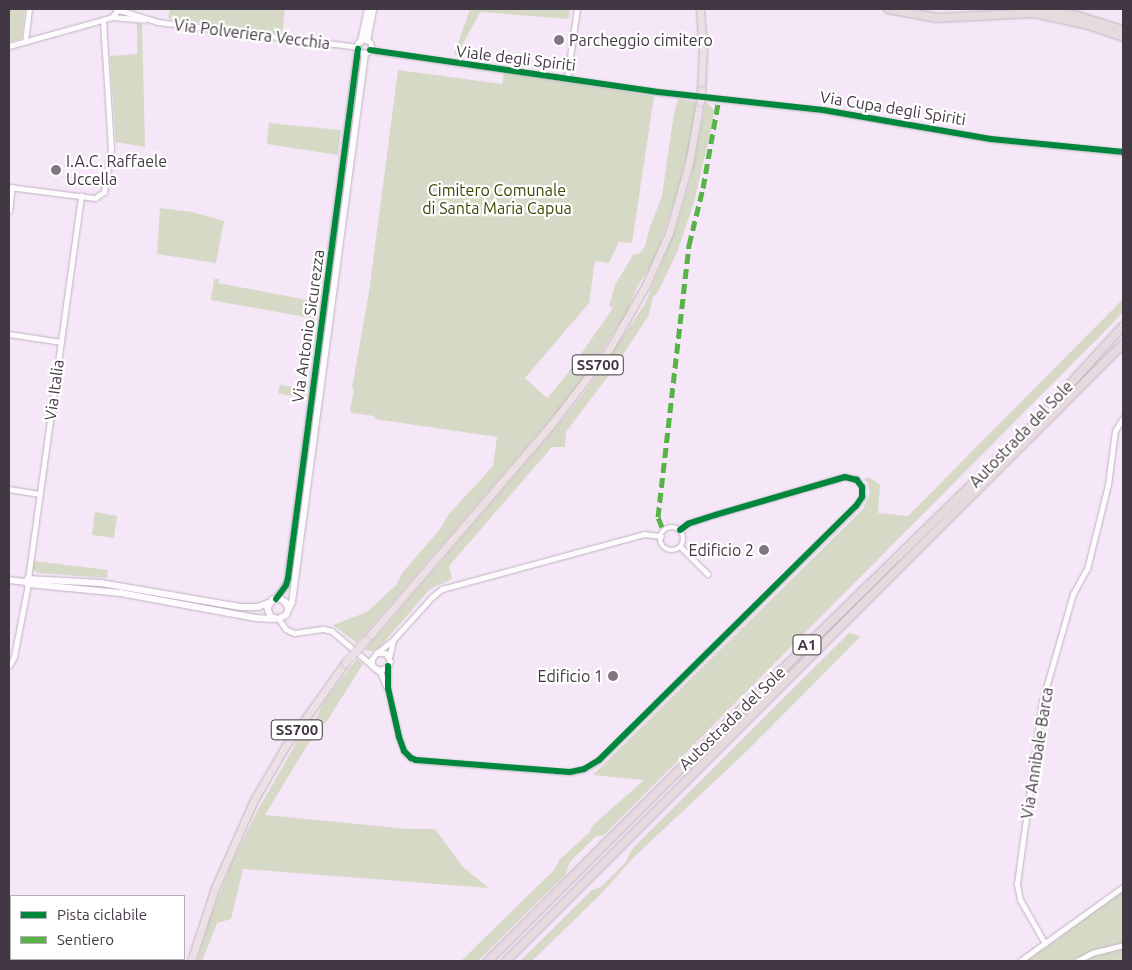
<!DOCTYPE html>
<html>
<head>
<meta charset="utf-8">
<style>
	body { margin:0 }
	#map { position:relative; width:1132px; height:970px; overflow:hidden; background:#f5e7f7; font-family:Ubuntu,sans-serif }
	div>[style] { position:absolute }
	[style*='--x'] { left:calc(var(--x)*1px); top:calc(var(--y)*1px); width:calc(var(--w)*1px); rotate:calc(var(--a)*1deg) }
	.green>* { inset:0; background:#d6d9c6 }
	.roads { filter:drop-shadow(0 0 1px #beb3bf) drop-shadow(0 0 1px #beb3bf) }
	.minor>* { height:4.5px; margin:-2.25px; padding:0 2.25px; transform-origin:2.25px; border-radius:2.25px; background:#fefbfe }
	.minor>.ring { margin:-2.25px; padding:0; box-sizing:content-box; background:none; border:4.5px solid #fefbfe; border-radius:50% }
	.tertiary>* { height:5.5px; margin:-2.75px; padding:0 2.75px; transform-origin:2.75px; border-radius:2.75px; background:#fefbfe }
	.tertiary>.ring { margin:-2.75px; padding:0; box-sizing:content-box; background:none; border:5.5px solid #fefbfe; border-radius:50% }
	.trunk>* { height:7px; margin:-3.5px; padding:0 3.5px; transform-origin:3.5px; border-radius:3.5px; background:#ece0e4 }
	.motorway>* { height:8px; margin:-4px; padding:0 4px; transform-origin:4px; border-radius:4px; background:#e7dade }
	.bridges { filter:drop-shadow(0 0 1px #cec7cf) drop-shadow(0 0 1px #cec7cf) }
	.trunk-bridge>* { height:7px; margin:-3.5px; padding:0 3.5px; transform-origin:3.5px; border-radius:3.5px; background:#ece0e4 }
	.quiet>* { height:5px; margin-top:-2.5px; transform-origin:0; background:repeating-linear-gradient(90deg,#57b347 0 10px,transparent 0 15px) }
	.cycleway>* { height:6px; margin:-3px; padding:0 3px; transform-origin:3px; border-radius:3px; background:#00873e }
	.dots>* { width:14px; height:14px; translate:-50% -50%; box-sizing:border-box; border:2px solid #fff; border-radius:50% }
	span { translate:-50% -50%; white-space:nowrap; text-align:center; line-height:1.15; -webkit-text-stroke:4.5px #fff; paint-order:stroke }
	.shield-label span { padding:1px 4px; background:#fff; border:1px solid; border-radius:4px; -webkit-text-stroke-width:0 }
	.shield-label { font-size:15px; color:#423843; font-weight:700 }
	.street-label { font-size:16px; color:#423843 }
	.poi-label { font-size:16px; color:#423843 }
	.left { translate:0 -50%; text-align:left }
	.right { translate:-100% -50%; text-align:right }
	.park-label { font-size:16px; color:#374900 }
	.frame { position:absolute; inset:0; border:10px solid #423843; pointer-events:none }
	.legend { position:absolute; left:10px; top:895px; width:175px; height:65px; box-sizing:border-box; background:#fff; border:1px solid #b3afb4; margin:0; padding:6px 9px; list-style:none; font-size:15px; color:#423843 }
	.legend li { display:flex; align-items:center; gap:10px; height:25px }
	.legend b { width:25px; border:1px solid #b3afb4 }
</style>
</head>
<body>
<div id="map">
	<div class="green">
		<div style="clip-path:polygon(9px 9px,25px 9px,22px 36px,20px 39px,9px 42px)"></div>
		<div style="clip-path:polygon(170px 9px,285px 9px,282px 35px,168px 18px)"></div>
		<div style="clip-path:polygon(470px 9px,570px 9px,569px 19px,480px 12px,457px 55px,454px 55px)"></div>
		<div style="clip-path:polygon(137px 23px,142px 24px,145px 147px,116px 142px,110px 56px,137px 54px)"></div>
		<div style="clip-path:polygon(398px 70px,502px 84px,504px 73px,654px 96px,632px 243px,619px 242px,609px 263px,595px 261px,589px 303px,525px 378px,547px 398px,565px 377px,613px 308px,609px 306px,615px 285px,633px 255px,640px 253px,645px 246px,650px 227px,662px 196px,674px 113px,678px 99px,696px 102px,689px 146px,678px 189px,660px 244px,650px 267px,637px 287px,627px 312px,596px 360px,562px 406px,357px 643px,333px 625px,367px 612px,396px 585px,403px 572px,440px 529px,449px 514px,493px 466px,497px 437px,375px 419px,374px 416px,352px 413px,350px 411px,354px 389px,352px 388px,369px 292px)"></div>
		<div style="clip-path:polygon(706px 102px,714px 110px,713px 121px,694px 202px,678px 250px,658px 292px,653px 297px,649px 315px,615px 367px,566px 432px,565px 447px,552px 447px,449px 566px,452px 579px,430px 589px,379px 648px,372px 651px,365px 650px,564px 418px,589px 386px,645px 304px,677px 225px,690px 181px)"></div>
		<div style="clip-path:polygon(269px 123px,341px 130px,338px 155px,267px 144px)"></div>
		<div style="clip-path:polygon(160px 208px,192px 212px,224px 221px,216px 263px,157px 254px)"></div>
		<div style="clip-path:polygon(214px 279px,219px 279px,218px 283px,318px 302px,316px 319px,211px 300px)"></div>
		<div style="clip-path:polygon(1123px 299px,1123px 312px,1103px 333px,604px 835px,595px 837px,570px 862px,566px 874px,478px 961px,461px 961px,554px 870px,560px 859px,589px 833px,593px 825px,644px 780px,593px 775px,863px 509px,870px 493px,868px 483px,864px 478px,871px 478px,880px 485px,878px 513px,908px 516px)"></div>
		<div style="clip-path:polygon(280px 385px,306px 389px,305px 399px,278px 393px)"></div>
		<div style="clip-path:polygon(95px 512px,117px 516px,114px 538px,92px 535px)"></div>
		<div style="clip-path:polygon(34px 561px,108px 570px,107px 578px,38px 573px,33px 570px)"></div>
		<div style="clip-path:polygon(849px 633px,861px 636px,748px 750px,634px 857px,601px 894px,532px 961px,520px 961px,592px 890px,601px 887px,626px 862px,632px 849px)"></div>
		<div style="clip-path:polygon(357px 659px,363px 664px,329px 718px,308px 744px,265px 815px,409px 829px,435px 829px,463px 867px,489px 888px,243px 869px,231px 919px,217px 923px,202px 961px,197px 961px,210px 918px,233px 860px,260px 806px,301px 735px,317px 716px,325px 700px)"></div>
		<div style="clip-path:polygon(1123px 890px,1123px 961px,1025px 961px,1058px 939px)"></div>
	</div>
	<div class="roads">
		<div class="minor">
			<div style="--x:116;--y:9;--w:44;--a:17.2"></div>
			<div style="--x:158;--y:22;--w:202;--a:7.1"></div>
			<div style="--x:112;--y:17;--w:32;--a:5"></div>
			<div style="--x:25;--y:42;--w:33;--a:-83"></div>
			<div style="--x:9;--y:46;--w:98;--a:-15.5"></div>
			<div style="--x:103;--y:20;--w:9;--a:-18"></div>
			<div style="--x:112;--y:17;--w:9;--a:-49"></div>
			<div style="--x:370;--y:50;--w:291;--a:8.3"></div>
			<div style="--x:658;--y:92;--w:166;--a:6.2"></div>
			<div style="--x:823;--y:110;--w:170;--a:9.8"></div>
			<div style="--x:991;--y:139;--w:133;--a:5.6"></div>
			<div style="--x:567;--y:78;--w:70;--a:-81.8"></div>
			<div style="--x:9;--y:187;--w:87;--a:7.3"></div>
			<div style="--x:95;--y:198;--w:11;--a:-34"></div>
			<div style="--x:104;--y:192;--w:45;--a:-81"></div>
			<div style="--x:111;--y:148;--w:128;--a:-93.6"></div>
			<div style="--x:9;--y:211;--w:24;--a:-83"></div>
			<div style="--x:9;--y:334;--w:53;--a:8.7"></div>
			<div style="--x:9;--y:489;--w:31;--a:9"></div>
			<div class="ring" style="left:660px;top:527px;width:19.5px;height:19.5px"></div>
			<div style="--x:681;--y:547;--w:38;--a:45"></div>
			<div style="--x:28;--y:579;--w:387;--a:-82.1"></div>
			<div style="--x:279;--y:619;--w:12;--a:55"></div>
			<div style="--x:286;--y:629;--w:9;--a:27"></div>
			<div style="--x:294;--y:633;--w:30;--a:-8"></div>
			<div style="--x:324;--y:629;--w:8;--a:14"></div>
			<div style="--x:332;--y:631;--w:54;--a:40.5"></div>
			<div style="--x:377;--y:653;--w:21;--a:-39"></div>
			<div style="--x:393;--y:640;--w:58;--a:-47.8"></div>
			<div style="--x:432;--y:597;--w:13;--a:-39"></div>
			<div style="--x:442;--y:589;--w:209;--a:-15.2"></div>
			<div style="--x:644;--y:534;--w:17;--a:7"></div>
			<div style="--x:389;--y:658;--w:17;--a:-77"></div>
			<div style="--x:9;--y:666;--w:10;--a:-61"></div>
			<div style="--x:14;--y:657;--w:74;--a:-79.1"></div>
			<div style="--x:388;--y:666;--w:22;--a:90"></div>
			<div style="--x:388;--y:688;--w:50;--a:77.3"></div>
			<div style="--x:399;--y:737;--w:15;--a:70"></div>
			<div style="--x:404;--y:751;--w:10;--a:45"></div>
			<div style="--x:411;--y:758;--w:5;--a:22"></div>
			<div style="--x:416;--y:760;--w:154;--a:4.5"></div>
			<div style="--x:570;--y:772;--w:14;--a:-12"></div>
			<div style="--x:584;--y:769;--w:17;--a:-31"></div>
			<div style="--x:599;--y:760;--w:361;--a:-44.7"></div>
			<div style="--x:856;--y:506;--w:11;--a:-56"></div>
			<div style="--x:862;--y:497;--w:10;--a:-90"></div>
			<div style="--x:862;--y:487;--w:9;--a:-126"></div>
			<div style="--x:857;--y:480;--w:12;--a:-166"></div>
			<div style="--x:845;--y:477;--w:135;--a:163.7"></div>
			<div style="--x:715;--y:515;--w:28;--a:162"></div>
			<div style="--x:688;--y:524;--w:10;--a:143"></div>
			<div style="--x:375;--y:668;--w:6;--a:18"></div>
			<div style="--x:381;--y:670;--w:8;--a:-30"></div>
			<div style="--x:388;--y:666;--w:5;--a:-68"></div>
			<div style="--x:390;--y:661;--w:8;--a:-120"></div>
			<div style="--x:386;--y:654;--w:9;--a:-174"></div>
			<div style="--x:377;--y:653;--w:9;--a:126"></div>
			<div style="--x:372;--y:660;--w:6;--a:81"></div>
			<div style="--x:373;--y:666;--w:3;--a:45"></div>
			<div style="--x:375;--y:668;--w:8;--a:40"></div>
			<div style="--x:381;--y:673;--w:15;--a:67"></div>
			<div style="--x:1045;--y:944;--w:51;--a:-119.6"></div>
			<div style="--x:1020;--y:900;--w:16;--a:-101"></div>
			<div style="--x:1017;--y:884;--w:184;--a:-82.2"></div>
			<div style="--x:1042;--y:702;--w:112;--a:-74"></div>
			<div style="--x:1073;--y:594;--w:29;--a:-61"></div>
			<div style="--x:1087;--y:569;--w:87;--a:-76"></div>
			<div style="--x:1108;--y:485;--w:54;--a:-82.6"></div>
			<div style="--x:1115;--y:431;--w:15;--a:-58"></div>
			<div style="--x:1020;--y:961;--w:127;--a:-35.7"></div>
			<div style="--x:1077;--y:961;--w:17;--a:-28"></div>
			<div style="--x:1092;--y:953;--w:32;--a:-14"></div>
		</div>
		<div class="tertiary">
			<div class="ring" style="left:358px;top:40px;width:8.5px;height:8.5px"></div>
			<div style="--x:367;--y:41;--w:33;--a:-79"></div>
			<div style="--x:361;--y:42;--w:34;--a:-78"></div>
			<div style="--x:9;--y:580;--w:17;--a:7"></div>
			<div style="--x:26;--y:582;--w:3;--a:45"></div>
			<div style="--x:28;--y:584;--w:93;--a:5.5"></div>
			<div style="--x:121;--y:593;--w:137;--a:10.5"></div>
			<div style="--x:256;--y:618;--w:18;--a:3"></div>
			<div style="--x:26;--y:582;--w:4;--a:-56"></div>
			<div style="--x:28;--y:579;--w:73;--a:3.1"></div>
			<div style="--x:101;--y:583;--w:141;--a:9.8"></div>
			<div style="--x:240;--y:607;--w:18;--a:0"></div>
			<div style="--x:258;--y:607;--w:14;--a:-21"></div>
			<div style="--x:276;--y:599;--w:17;--a:-54"></div>
			<div style="--x:286;--y:585;--w:7;--a:-74"></div>
			<div style="--x:288;--y:578;--w:534;--a:-82.46"></div>
			<div style="--x:288;--y:609;--w:6;--a:-108"></div>
			<div style="--x:286;--y:603;--w:7;--a:-146"></div>
			<div style="--x:280;--y:599;--w:7;--a:172"></div>
			<div style="--x:273;--y:600;--w:9;--a:122"></div>
			<div style="--x:268;--y:608;--w:9;--a:72"></div>
			<div style="--x:271;--y:617;--w:8;--a:14"></div>
			<div style="--x:279;--y:619;--w:8;--a:-30"></div>
			<div style="--x:286;--y:615;--w:14;--a:-65"></div>
			<div style="--x:292;--y:602;--w:553;--a:-82.41"></div>
		</div>
		<div class="trunk">
			<div style="--x:700;--y:9;--w:39;--a:86"></div>
			<div style="--x:703;--y:48;--w:42;--a:92.7"></div>
			<div style="--x:366;--y:640;--w:282;--a:-49.3"></div>
			<div style="--x:550;--y:426;--w:98;--a:-52.4"></div>
			<div style="--x:610;--y:348;--w:73;--a:-60.3"></div>
			<div style="--x:646;--y:285;--w:57;--a:-66.1"></div>
			<div style="--x:669;--y:233;--w:73;--a:-74.1"></div>
			<div style="--x:689;--y:163;--w:62;--a:-79.8"></div>
			<div style="--x:191;--y:961;--w:77;--a:-71.8"></div>
			<div style="--x:215;--y:888;--w:96;--a:-66.1"></div>
			<div style="--x:254;--y:800;--w:61;--a:-59.7"></div>
			<div style="--x:285;--y:747;--w:103;--a:-54.5"></div>
		</div>
		<div class="motorway">
			<div style="--x:888;--y:9;--w:50;--a:10.4"></div>
			<div style="--x:937;--y:18;--w:97;--a:-3"></div>
			<div style="--x:1034;--y:13;--w:55;--a:12.5"></div>
			<div style="--x:1088;--y:25;--w:37;--a:19"></div>
			<div style="--x:1044;--y:9;--w:35;--a:12"></div>
			<div style="--x:1078;--y:16;--w:47;--a:17.3"></div>
			<div style="--x:488;--y:961;--w:264;--a:-45"></div>
			<div style="--x:675;--y:774;--w:494;--a:-44.3"></div>
			<div style="--x:1029;--y:429;--w:139;--a:-47.6"></div>
			<div style="--x:506;--y:961;--w:873;--a:-45"></div>
		</div>
	</div>
	<div class="bridges">
		<div class="trunk-bridge">
			<div style="--x:700;--y:102;--w:12;--a:-85"></div>
			<div style="--x:345;--y:663;--w:31;--a:-48"></div>
		</div>
	</div>
	<div class="quiet">
		<div style="--x:662;--y:527;--w:11;--a:-112"></div>
		<div style="--x:658;--y:517;--w:274;--a:-83.5"></div>
		<div style="--x:689;--y:245;--w:59;--a:-76.2"></div>
		<div style="--x:703;--y:188;--w:91;--a:-79.9"></div>
	</div>
	<div class="cycleway">
		<div style="--x:370;--y:50;--w:291;--a:8.3"></div>
		<div style="--x:658;--y:92;--w:166;--a:6.2"></div>
		<div style="--x:823;--y:110;--w:170;--a:9.8"></div>
		<div style="--x:991;--y:139;--w:133;--a:5.6"></div>
		<div style="--x:276;--y:599;--w:17;--a:-54"></div>
		<div style="--x:286;--y:585;--w:7;--a:-74"></div>
		<div style="--x:288;--y:578;--w:534;--a:-82.46"></div>
		<div style="--x:388;--y:666;--w:22;--a:90"></div>
		<div style="--x:388;--y:688;--w:50;--a:77.3"></div>
		<div style="--x:399;--y:737;--w:15;--a:70"></div>
		<div style="--x:404;--y:751;--w:10;--a:45"></div>
		<div style="--x:411;--y:758;--w:5;--a:22"></div>
		<div style="--x:416;--y:760;--w:154;--a:4.5"></div>
		<div style="--x:570;--y:772;--w:14;--a:-12"></div>
		<div style="--x:584;--y:769;--w:17;--a:-31"></div>
		<div style="--x:599;--y:760;--w:361;--a:-44.7"></div>
		<div style="--x:856;--y:506;--w:11;--a:-56"></div>
		<div style="--x:862;--y:497;--w:10;--a:-90"></div>
		<div style="--x:862;--y:487;--w:9;--a:-126"></div>
		<div style="--x:857;--y:480;--w:12;--a:-166"></div>
		<div style="--x:845;--y:477;--w:135;--a:163.7"></div>
		<div style="--x:715;--y:515;--w:28;--a:162"></div>
		<div style="--x:688;--y:524;--w:10;--a:143"></div>
	</div>
	<div class="dots">
		<div style="left:559px;top:40px;background:#817582"></div>
		<div style="left:56px;top:170px;background:#817582"></div>
		<div style="left:764px;top:550px;background:#817582"></div>
		<div style="left:613px;top:676px;background:#817582"></div>
	</div>
	<div class="shield-label">
		<span style="left:598px;top:365px">SS700</span>
		<span style="left:807px;top:645px">A1</span>
		<span style="left:297px;top:730px">SS700</span>
	</div>
	<div class="street-label">
		<span style="left:252px;top:34px;rotate:7deg">Via Polveriera Vecchia</span>
		<span style="left:516px;top:58px;rotate:7deg">Viale degli Spiriti</span>
		<span style="left:893px;top:108px;rotate:9deg">Via Cupa degli Spiriti</span>
		<span style="left:308px;top:326px;rotate:-82deg">Via Antonio Sicurezza</span>
		<span style="left:54px;top:390px;rotate:-82deg">Via Italia</span>
		<span style="left:1021px;top:434px;rotate:-46deg">Autostrada del Sole</span>
		<span style="left:732px;top:718px;rotate:-44deg">Autostrada del Sole</span>
		<span style="left:1037px;top:753px;rotate:-81deg">Via Annibale Barca</span>
	</div>
	<div class="poi-label">
		<span class="left" style="left:569px;top:40px">Parcheggio cimitero</span>
		<span class="left" style="left:66px;top:170px">I.A.C. Raffaele<br>Uccella</span>
		<span class="right" style="left:754px;top:550px">Edificio 2</span>
		<span class="right" style="left:603px;top:676px">Edificio 1</span>
	</div>
	<div class="park-label">
		<span style="left:497px;top:199px">Cimitero Comunale<br>di Santa Maria Capua</span>
	</div>
	<div class="frame"></div>
	<ul class="legend">
	<li><b style="height:6px;background:#00873e"></b>Pista ciclabile</li>
	<li><b style="height:6px;background:#57b347"></b>Sentiero</li>
	</ul>
</div>
</body>
</html>
